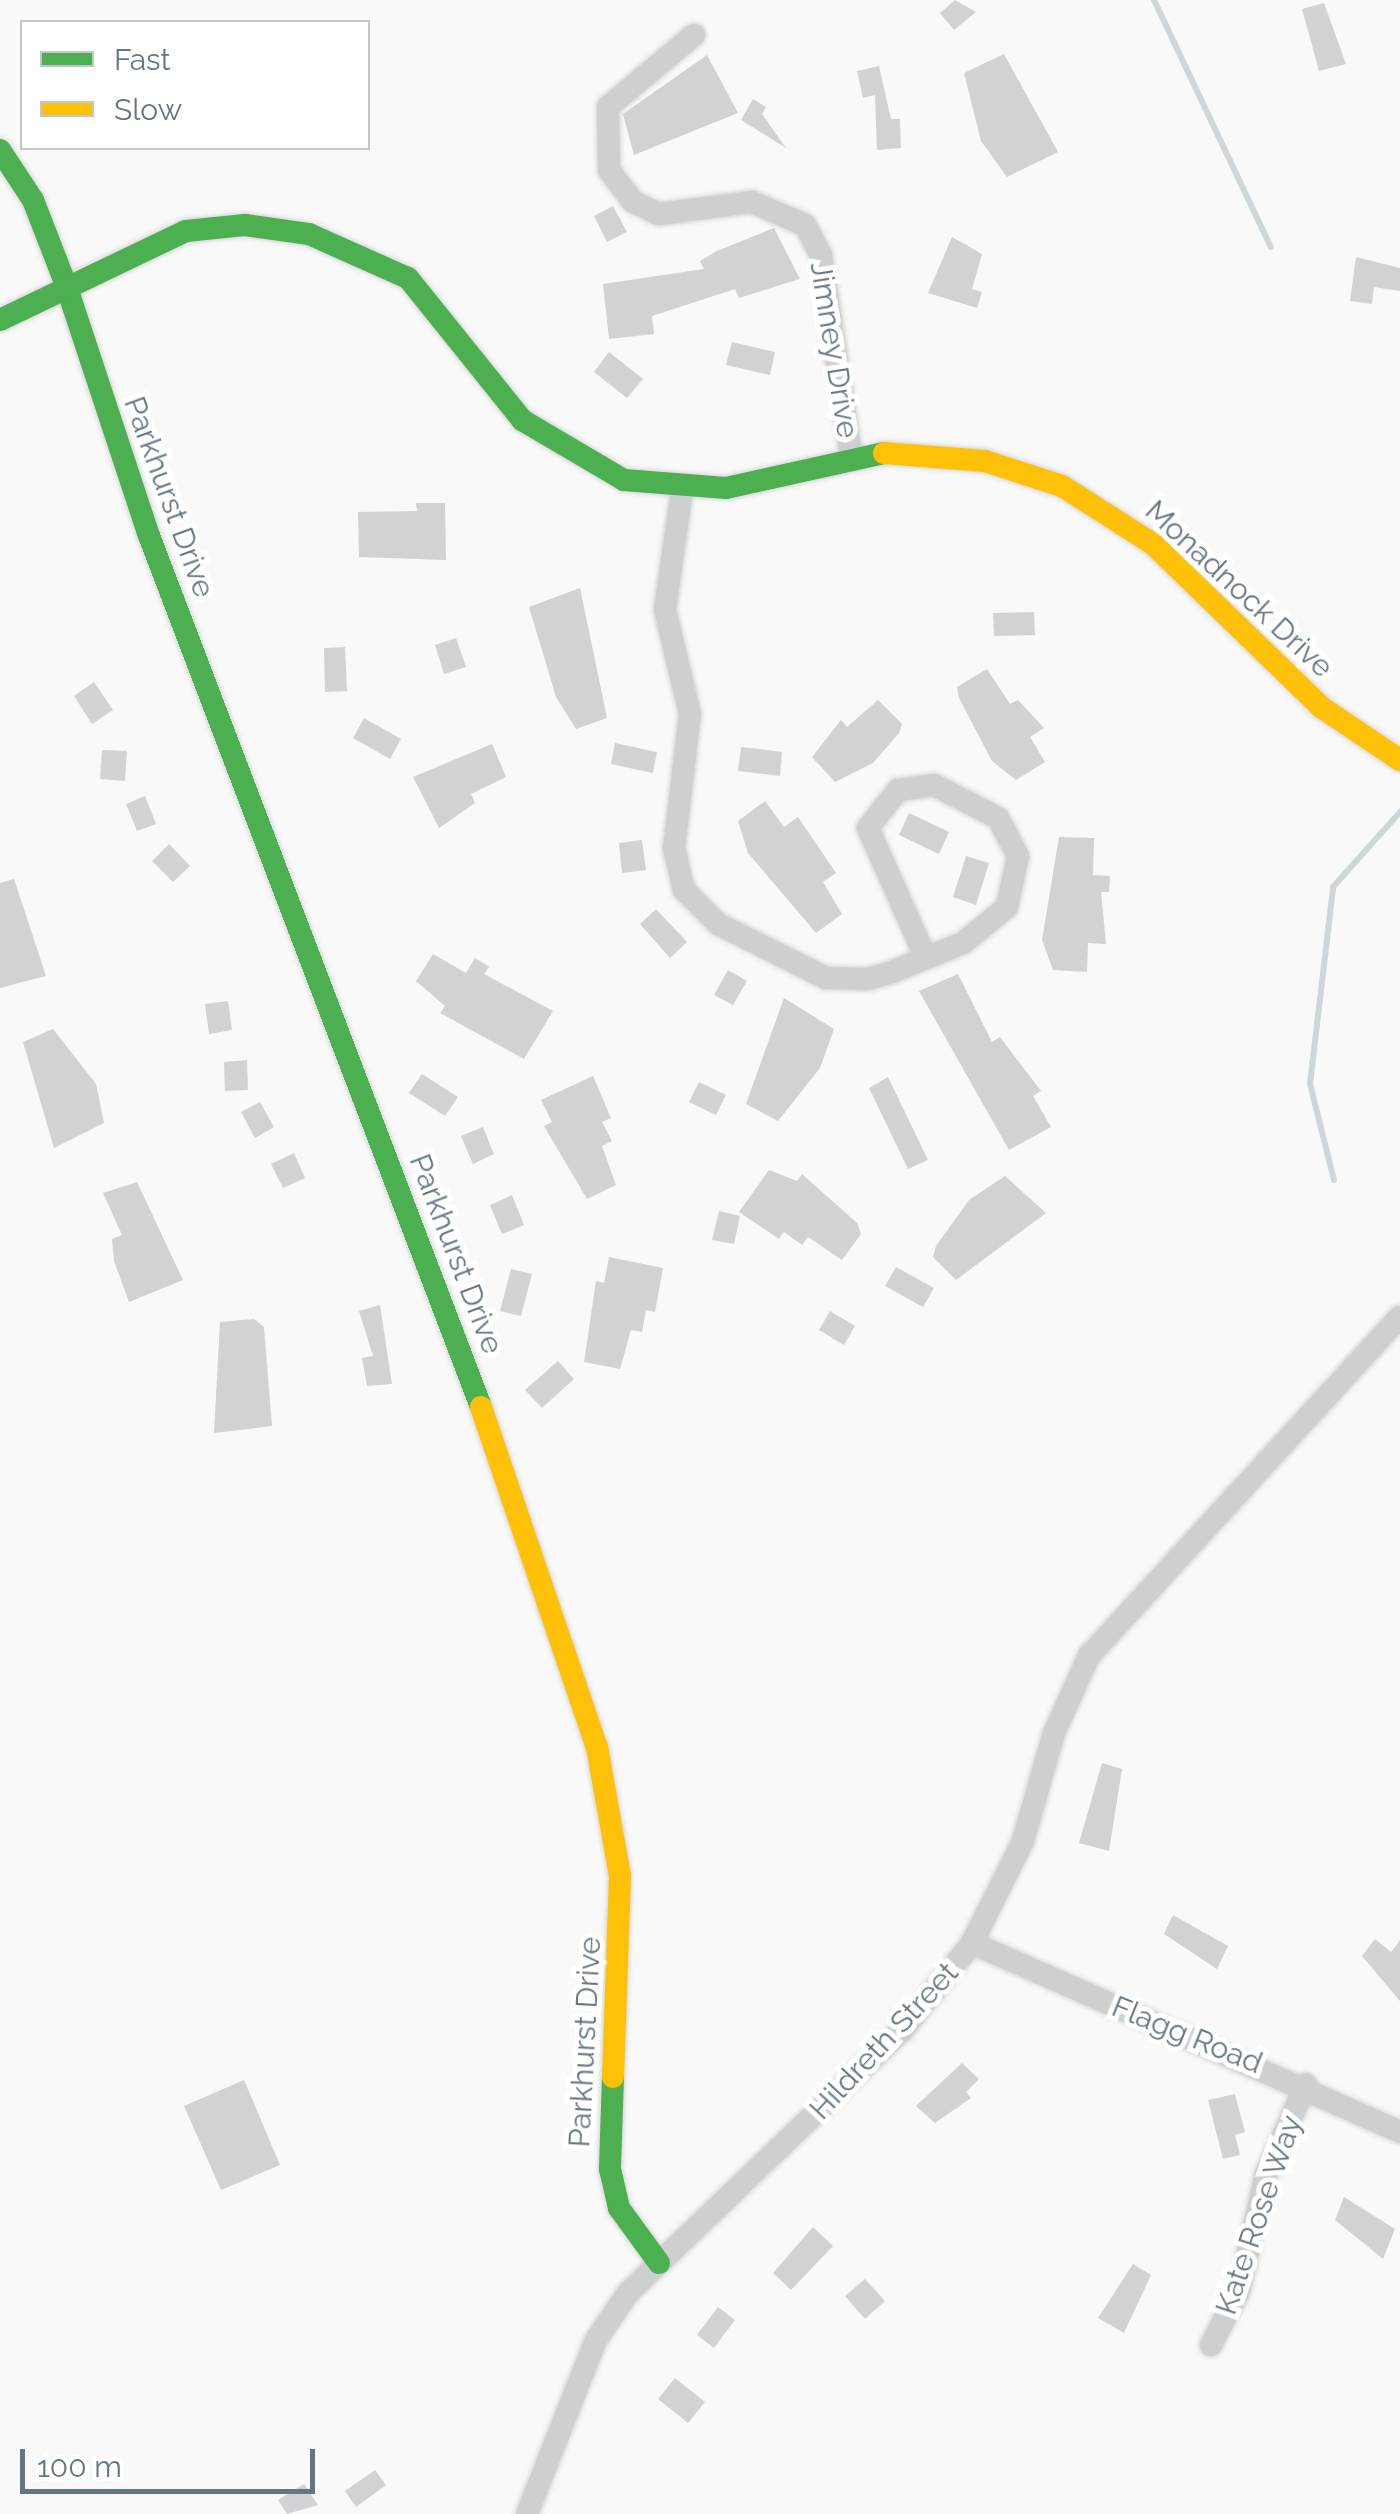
<!DOCTYPE html>
<html>
<head>
<meta charset="utf-8">
<style>
	body { margin:0 }
	#map { position:relative; width:1400px; height:2514px; overflow:hidden; background:#f9f9f9; font-family:Raleway,sans-serif }
	div>[style] { position:absolute }
	[style*='--x'] { left:calc(var(--x)*1px); top:calc(var(--y)*1px); width:calc(var(--w)*1px); rotate:calc(var(--a)*1deg) }
	.stream>* { height:6px; margin:-3px; padding:0 3px; transform-origin:3px; border-radius:3px; background:#ced6d9 }
	.building>* { inset:0; background:#d0d2d3 }
	.roads { filter:drop-shadow(0 0 2px #d5d6d7) drop-shadow(0 0 2px #d5d6d7) }
	.street>* { height:22px; margin:-11px; padding:0 11px; transform-origin:11px; border-radius:11px; background:#cecfd0 }
	.fast>* { height:22px; margin:-11px; padding:0 11px; transform-origin:11px; border-radius:11px; background:#4caf50 }
	.slow>* { height:22px; margin:-11px; padding:0 11px; transform-origin:11px; border-radius:11px; background:#ffc107 }
	span { translate:-50% -50%; white-space:nowrap; text-align:center; line-height:1.15; -webkit-text-stroke:10px #fff; paint-order:stroke }
	.street-label { font-size:30px; color:#657683 }
	.legend { position:absolute; left:20px; top:20px; width:350px; height:130px; box-sizing:border-box; background:#fff; border:2px solid #c1c8cd; margin:0; padding:12px 18px; list-style:none; font-size:30px; color:#657683 }
	.legend li { display:flex; align-items:center; gap:20px; height:50px }
	.legend b { width:50px; border:2px solid #c1c8cd }
	.scale { position:absolute; left:20px; top:2449px; width:295px; height:45px; box-sizing:border-box; border:5px solid #657683; border-top:0; padding-left:12px; font-size:30px; line-height:35px; white-space:nowrap; color:#657683; -webkit-text-stroke:8px #fff; paint-order:stroke }
</style>
</head>
<body>
<div id="map">
	<div class="stream">
		<div style="--x:1154;--y:0;--w:273;--a:64.7"></div>
		<div style="--x:1334;--y:1180;--w:99;--a:-104"></div>
		<div style="--x:1310;--y:1084;--w:198;--a:-83.3"></div>
		<div style="--x:1333;--y:887;--w:101;--a:-48.2"></div>
	</div>
	<div class="building">
		<div style="clip-path:polygon(955px 0,976px 12px,954px 30px,940px 13px)"></div>
		<div style="clip-path:polygon(1324px 3px,1346px 64px,1319px 71px,1302px 9px)"></div>
		<div style="clip-path:polygon(1004px 54px,1058px 152px,1007px 177px,981px 141px,964px 73px)"></div>
		<div style="clip-path:polygon(707px 55px,738px 113px,634px 155px,623px 114px)"></div>
		<div style="clip-path:polygon(879px 66px,891px 119px,900px 119px,901px 148px,877px 150px,875px 95px,863px 98px,857px 71px)"></div>
		<div style="clip-path:polygon(753px 99px,766px 107px,762px 114px,786px 148px,741px 120px)"></div>
		<div style="clip-path:polygon(613px 206px,627px 232px,607px 242px,594px 216px)"></div>
		<div style="clip-path:polygon(774px 228px,800px 279px,739px 298px,735px 289px,652px 316px,654px 334px,609px 339px,603px 284px,704px 269px,700px 261px,717px 251px)"></div>
		<div style="clip-path:polygon(952px 237px,982px 254px,972px 289px,982px 292px,977px 308px,928px 293px)"></div>
		<div style="clip-path:polygon(1356px 257px,1400px 268px,1400px 291px,1374px 287px,1372px 304px,1350px 301px)"></div>
		<div style="clip-path:polygon(732px 342px,775px 352px,770px 375px,726px 365px)"></div>
		<div style="clip-path:polygon(609px 352px,643px 379px,627px 398px,594px 372px)"></div>
		<div style="clip-path:polygon(416px 503px,445px 503px,446px 560px,359px 557px,358px 512px,417px 511px)"></div>
		<div style="clip-path:polygon(580px 588px,607px 718px,576px 729px,556px 697px,529px 607px)"></div>
		<div style="clip-path:polygon(1034px 612px,1035px 635px,994px 636px,993px 613px)"></div>
		<div style="clip-path:polygon(456px 638px,466px 667px,444px 674px,435px 645px)"></div>
		<div style="clip-path:polygon(345px 647px,347px 691px,325px 692px,324px 648px)"></div>
		<div style="clip-path:polygon(987px 669px,1010px 704px,1018px 700px,1044px 728px,1030px 737px,1045px 762px,1016px 780px,992px 761px,959px 698px,957px 687px)"></div>
		<div style="clip-path:polygon(94px 682px,113px 710px,92px 724px,74px 696px)"></div>
		<div style="clip-path:polygon(878px 700px,902px 724px,899px 733px,873px 763px,835px 782px,812px 757px,841px 720px,847px 727px)"></div>
		<div style="clip-path:polygon(364px 718px,401px 739px,390px 759px,353px 738px)"></div>
		<div style="clip-path:polygon(615px 743px,657px 752px,653px 773px,611px 764px)"></div>
		<div style="clip-path:polygon(492px 744px,506px 777px,471px 794px,475px 803px,439px 828px,413px 777px)"></div>
		<div style="clip-path:polygon(741px 747px,782px 752px,780px 776px,738px 771px)"></div>
		<div style="clip-path:polygon(102px 750px,127px 751px,125px 781px,100px 779px)"></div>
		<div style="clip-path:polygon(145px 796px,156px 824px,137px 831px,126px 804px)"></div>
		<div style="clip-path:polygon(765px 801px,784px 827px,798px 817px,836px 873px,823px 882px,842px 914px,816px 933px,748px 853px,738px 821px)"></div>
		<div style="clip-path:polygon(909px 813px,949px 832px,939px 854px,899px 835px)"></div>
		<div style="clip-path:polygon(1059px 837px,1094px 838px,1093px 875px,1110px 876px,1109px 892px,1101px 892px,1106px 944px,1088px 943px,1087px 972px,1053px 970px,1042px 940px)"></div>
		<div style="clip-path:polygon(642px 840px,646px 870px,622px 873px,619px 843px)"></div>
		<div style="clip-path:polygon(169px 844px,190px 866px,173px 882px,152px 861px)"></div>
		<div style="clip-path:polygon(966px 856px,989px 863px,976px 905px,953px 897px)"></div>
		<div style="clip-path:polygon(14px 879px,46px 976px,0 988px,0 883px)"></div>
		<div style="clip-path:polygon(656px 909px,687px 942px,670px 958px,640px 924px)"></div>
		<div style="clip-path:polygon(433px 954px,466px 973px,475px 958px,489px 967px,484px 974px,553px 1011px,524px 1059px,440px 1013px,445px 1006px,416px 981px)"></div>
		<div style="clip-path:polygon(728px 970px,747px 981px,733px 1005px,714px 995px)"></div>
		<div style="clip-path:polygon(958px 974px,992px 1042px,1000px 1037px,1041px 1091px,1033px 1096px,1051px 1127px,1009px 1150px,919px 991px)"></div>
		<div style="clip-path:polygon(784px 998px,834px 1029px,820px 1068px,778px 1121px,746px 1104px)"></div>
		<div style="clip-path:polygon(228px 1001px,232px 1030px,209px 1034px,205px 1004px)"></div>
		<div style="clip-path:polygon(53px 1029px,96px 1084px,104px 1123px,54px 1148px,23px 1042px)"></div>
		<div style="clip-path:polygon(247px 1060px,248px 1090px,225px 1091px,224px 1062px)"></div>
		<div style="clip-path:polygon(422px 1074px,458px 1097px,445px 1116px,409px 1093px)"></div>
		<div style="clip-path:polygon(593px 1076px,611px 1118px,602px 1122px,612px 1141px,602px 1146px,616px 1185px,587px 1199px,544px 1126px,552px 1122px,541px 1100px)"></div>
		<div style="clip-path:polygon(888px 1077px,928px 1160px,908px 1169px,869px 1088px)"></div>
		<div style="clip-path:polygon(699px 1082px,726px 1095px,716px 1115px,689px 1102px)"></div>
		<div style="clip-path:polygon(260px 1102px,274px 1127px,255px 1138px,241px 1112px)"></div>
		<div style="clip-path:polygon(483px 1127px,494px 1154px,473px 1164px,461px 1136px)"></div>
		<div style="clip-path:polygon(294px 1153px,305px 1178px,283px 1188px,271px 1164px)"></div>
		<div style="clip-path:polygon(769px 1170px,797px 1181px,802px 1174px,857px 1223px,861px 1234px,842px 1260px,808px 1237px,802px 1245px,784px 1232px,779px 1239px,739px 1212px)"></div>
		<div style="clip-path:polygon(1005px 1176px,1046px 1213px,956px 1280px,933px 1257px,936px 1246px,969px 1200px)"></div>
		<div style="clip-path:polygon(137px 1182px,183px 1280px,129px 1302px,114px 1261px,112px 1239px,122px 1235px,103px 1193px)"></div>
		<div style="clip-path:polygon(512px 1195px,524px 1225px,502px 1234px,490px 1205px)"></div>
		<div style="clip-path:polygon(719px 1211px,740px 1216px,734px 1244px,712px 1240px)"></div>
		<div style="clip-path:polygon(609px 1257px,663px 1268px,655px 1312px,646px 1310px,642px 1332px,631px 1330px,620px 1369px,584px 1362px,596px 1281px,604px 1283px)"></div>
		<div style="clip-path:polygon(896px 1267px,934px 1288px,923px 1307px,885px 1286px)"></div>
		<div style="clip-path:polygon(511px 1269px,532px 1274px,521px 1316px,500px 1311px)"></div>
		<div style="clip-path:polygon(380px 1305px,392px 1384px,367px 1386px,362px 1358px,373px 1356px,359px 1311px)"></div>
		<div style="clip-path:polygon(830px 1311px,855px 1326px,844px 1345px,819px 1330px)"></div>
		<div style="clip-path:polygon(254px 1319px,264px 1327px,272px 1426px,214px 1433px,220px 1322px)"></div>
		<div style="clip-path:polygon(558px 1361px,574px 1379px,542px 1408px,525px 1390px)"></div>
		<div style="clip-path:polygon(1102px 1763px,1122px 1769px,1109px 1851px,1079px 1843px)"></div>
		<div style="clip-path:polygon(1173px 1915px,1228px 1946px,1217px 1969px,1164px 1934px)"></div>
		<div style="clip-path:polygon(1375px 1939px,1391px 1952px,1400px 1940px,1400px 2001px,1362px 1956px)"></div>
		<div style="clip-path:polygon(962px 2063px,979px 2079px,966px 2092px,971px 2098px,935px 2123px,916px 2106px)"></div>
		<div style="clip-path:polygon(244px 2080px,280px 2165px,221px 2190px,184px 2106px)"></div>
		<div style="clip-path:polygon(1235px 2094px,1245px 2132px,1235px 2135px,1240px 2155px,1223px 2159px,1208px 2100px)"></div>
		<div style="clip-path:polygon(1344px 2197px,1395px 2229px,1383px 2259px,1335px 2220px)"></div>
		<div style="clip-path:polygon(813px 2227px,833px 2246px,791px 2290px,773px 2273px)"></div>
		<div style="clip-path:polygon(1133px 2264px,1151px 2275px,1124px 2333px,1098px 2318px)"></div>
		<div style="clip-path:polygon(865px 2279px,885px 2301px,865px 2319px,845px 2296px)"></div>
		<div style="clip-path:polygon(718px 2307px,735px 2320px,714px 2348px,697px 2335px)"></div>
		<div style="clip-path:polygon(675px 2378px,705px 2402px,688px 2423px,658px 2399px)"></div>
		<div style="clip-path:polygon(375px 2470px,386px 2485px,356px 2507px,345px 2491px)"></div>
		<div style="clip-path:polygon(304px 2484px,318px 2505px,287px 2514px,278px 2500px)"></div>
	</div>
	<div class="roads">
		<div class="street">
			<div style="--x:694;--y:35;--w:112;--a:140.1"></div>
			<div style="--x:608;--y:107;--w:63;--a:89.1"></div>
			<div style="--x:609;--y:170;--w:39;--a:53"></div>
			<div style="--x:632;--y:201;--w:30;--a:26"></div>
			<div style="--x:659;--y:214;--w:94;--a:-7.4"></div>
			<div style="--x:752;--y:202;--w:58;--a:23.5"></div>
			<div style="--x:805;--y:225;--w:34;--a:62"></div>
			<div style="--x:821;--y:255;--w:202;--a:81.5"></div>
			<div style="--x:682;--y:490;--w:121;--a:98.1"></div>
			<div style="--x:665;--y:610;--w:107;--a:76.5"></div>
			<div style="--x:690;--y:714;--w:135;--a:96.8"></div>
			<div style="--x:674;--y:848;--w:43;--a:76.6"></div>
			<div style="--x:684;--y:890;--w:48;--a:45"></div>
			<div style="--x:718;--y:924;--w:121;--a:26.6"></div>
			<div style="--x:826;--y:978;--w:42;--a:1.4"></div>
			<div style="--x:868;--y:979;--w:25;--a:-16"></div>
			<div style="--x:892;--y:972;--w:77;--a:-22.2"></div>
			<div style="--x:963;--y:943;--w:57;--a:-39.3"></div>
			<div style="--x:1007;--y:907;--w:52;--a:-77.8"></div>
			<div style="--x:1018;--y:856;--w:43;--a:-117.8"></div>
			<div style="--x:998;--y:818;--w:72;--a:-152.7"></div>
			<div style="--x:934;--y:785;--w:36;--a:172"></div>
			<div style="--x:898;--y:790;--w:48;--a:128.3"></div>
			<div style="--x:868;--y:828;--w:142;--a:66"></div>
			<div style="--x:972;--y:1943;--w:468;--a:23.8"></div>
			<div style="--x:1211;--y:2345;--w:61;--a:-62.6"></div>
			<div style="--x:1239;--y:2291;--w:120;--a:-77"></div>
			<div style="--x:1266;--y:2174;--w:98;--a:-66"></div>
			<div style="--x:527;--y:2514;--w:187;--a:-68.4"></div>
			<div style="--x:596;--y:2340;--w:57;--a:-55.8"></div>
			<div style="--x:628;--y:2293;--w:384;--a:-43.8"></div>
			<div style="--x:905;--y:2027;--w:107;--a:-51.4"></div>
			<div style="--x:972;--y:1943;--w:114;--a:-63.4"></div>
			<div style="--x:1023;--y:1841;--w:112;--a:-74"></div>
			<div style="--x:1054;--y:1733;--w:85;--a:-65.6"></div>
			<div style="--x:1089;--y:1656;--w:460;--a:-47.5"></div>
		</div>
		<div class="fast">
			<div style="--x:0;--y:150;--w:60;--a:56.6"></div>
			<div style="--x:33;--y:200;--w:91;--a:68.8"></div>
			<div style="--x:66;--y:285;--w:261;--a:71.7"></div>
			<div style="--x:148;--y:533;--w:935;--a:69.14"></div>
			<div style="--x:0;--y:320;--w:206;--a:-25.6"></div>
			<div style="--x:186;--y:231;--w:59;--a:-5.8"></div>
			<div style="--x:245;--y:225;--w:65;--a:8"></div>
			<div style="--x:309;--y:234;--w:108;--a:24"></div>
			<div style="--x:408;--y:278;--w:182;--a:51.2"></div>
			<div style="--x:522;--y:420;--w:118;--a:30.5"></div>
			<div style="--x:624;--y:480;--w:102;--a:4.5"></div>
			<div style="--x:726;--y:488;--w:162;--a:-12.5"></div>
			<div style="--x:613;--y:2077;--w:92;--a:91.9"></div>
			<div style="--x:610;--y:2169;--w:40;--a:77"></div>
			<div style="--x:619;--y:2208;--w:68;--a:54"></div>
		</div>
		<div class="slow">
			<div style="--x:884;--y:453;--w:101;--a:4.5"></div>
			<div style="--x:985;--y:461;--w:81;--a:18"></div>
			<div style="--x:1062;--y:486;--w:108;--a:32.5"></div>
			<div style="--x:1153;--y:544;--w:234;--a:44.1"></div>
			<div style="--x:1321;--y:707;--w:95;--a:33.9"></div>
			<div style="--x:481;--y:1407;--w:359;--a:71.2"></div>
			<div style="--x:597;--y:1747;--w:131;--a:79.9"></div>
			<div style="--x:620;--y:1876;--w:201;--a:92"></div>
		</div>
	</div>
	<div class="street-label">
		<span style="left:834px;top:350px;rotate:81deg">Jimney Drive</span>
		<span style="left:169px;top:497px;rotate:70deg">Parkhurst Drive</span>
		<span style="left:1239px;top:589px;rotate:43deg">Monadnock Drive</span>
		<span style="left:456px;top:1254px;rotate:69deg">Parkhurst Drive</span>
		<span style="left:1187px;top:2035px;rotate:22deg">Flagg Road</span>
		<span style="left:884px;top:2041px;rotate:-47deg">Hildreth Street</span>
		<span style="left:585px;top:2042px;rotate:-87deg">Parkhurst Drive</span>
		<span style="left:1259px;top:2215px;rotate:-71deg">Kate Rose Way</span>
	</div>
	<ul class="legend">
	<li><b style="height:12px;background:#4caf50"></b>Fast</li>
	<li><b style="height:12px;background:#ffc107"></b>Slow</li>
	</ul>
	<div class="scale">100 m</div>
</div>
</body>
</html>
